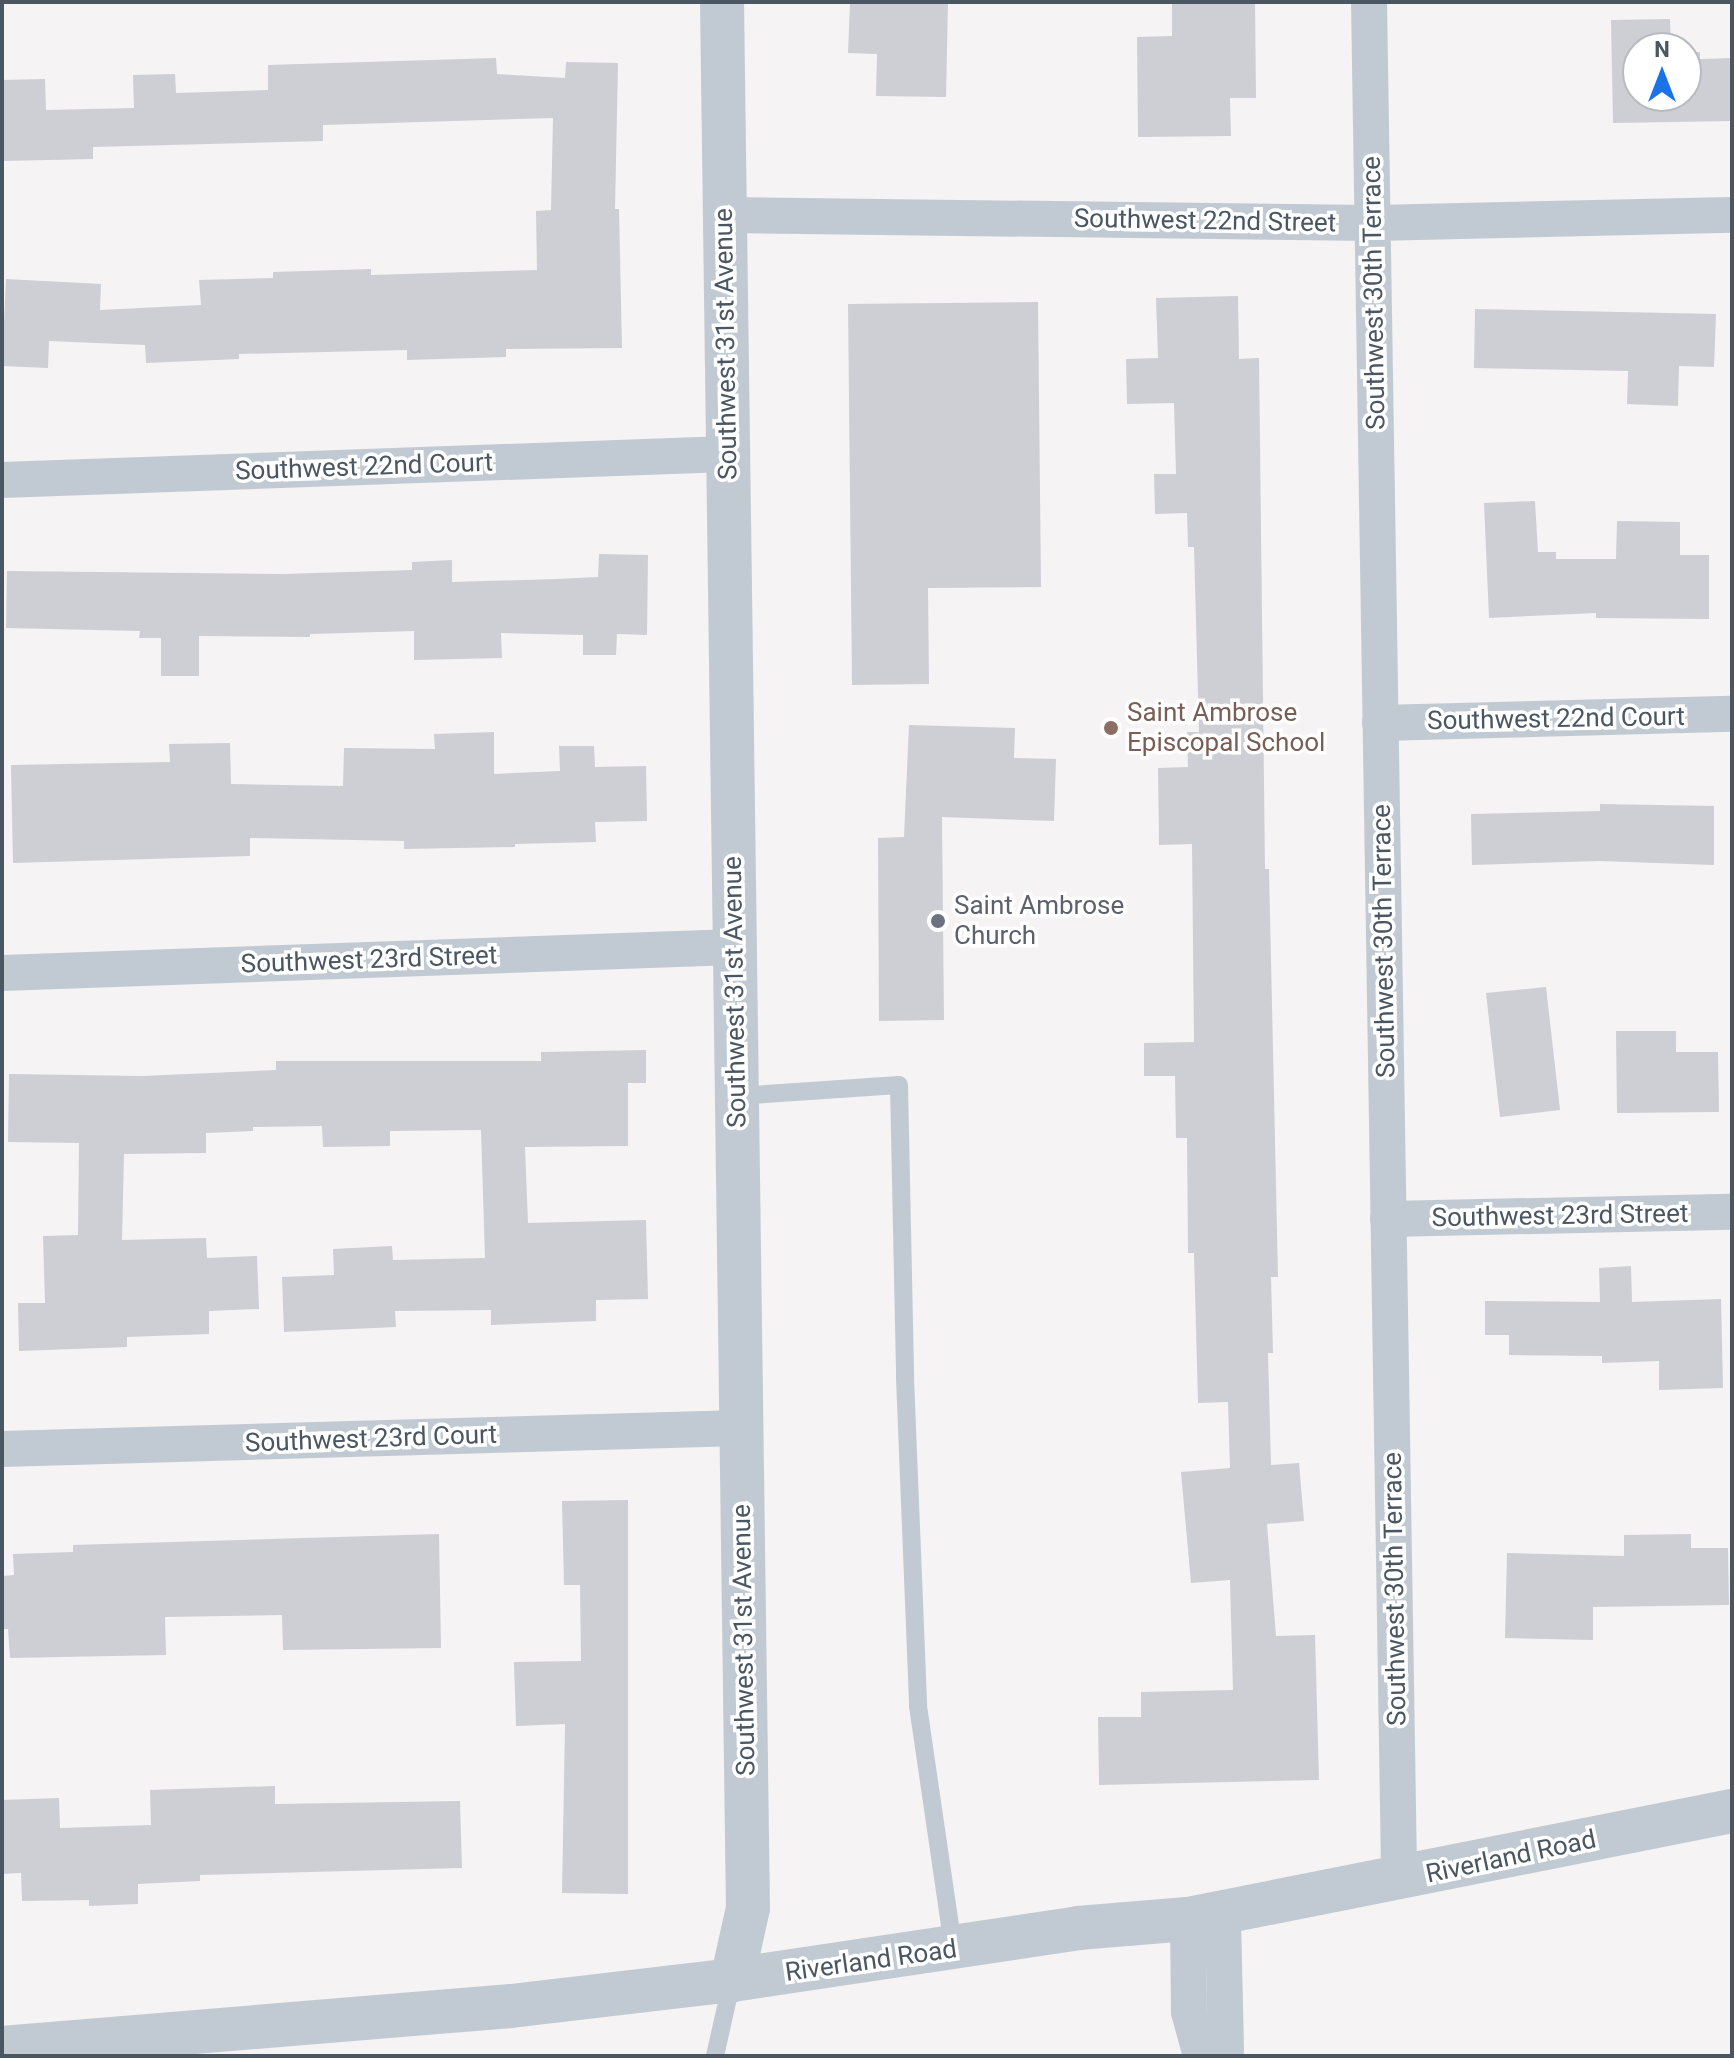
<!DOCTYPE html>
<html>
<head>
<meta charset="utf-8">
<style>
	body { margin:0 }
	#map { position:relative; width:1734px; height:2058px; overflow:hidden; background:#f5f3f3; font-family:Roboto,sans-serif }
	div>[style] { position:absolute }
	[style*='--x'] { left:calc(var(--x)*1px); top:calc(var(--y)*1px); width:calc(var(--w)*1px); rotate:calc(var(--a)*1deg) }
	.building>* { inset:0; background:#cdcfd5 }
	.service>* { height:18px; margin:-9px; padding:0 9px; transform-origin:9px; border-radius:9px; background:#c1cad2 }
	.minor>* { height:36px; margin:-18px; padding:0 18px; transform-origin:18px; border-radius:18px; background:#c1cad2 }
	.tertiary>* { height:44px; margin:-22px; padding:0 22px; transform-origin:22px; border-radius:22px; background:#c1cad2 }
	.dots>* { width:22px; height:22px; translate:-50% -50%; box-sizing:border-box; border:4px solid #fff; border-radius:50% }
	span { translate:-50% -50%; white-space:nowrap; text-align:center; line-height:1.15; -webkit-text-stroke:7px #fff; paint-order:stroke }
	.street-label { font-size:26px; color:#4a5661 }
	.education-label { font-size:26px; color:#785e54 }
	.left { translate:0 -50%; text-align:left }
	.worship-label { font-size:26px; color:#5b616d }
	.frame { position:absolute; inset:0; border:4px solid #4a5661; pointer-events:none }
	.north { position:absolute; left:1622px; top:32px; width:80px; height:80px; box-sizing:border-box; background:#fff; border:2px solid #b7bbc0; border-radius:50%; rotate:0deg; font-size:22px; font-weight:700; line-height:32px; text-align:center; color:#4a5661 }
	.north::after { content:''; display:block; margin:auto; width:28px; height:36px; background:#1a73e8; clip-path:polygon(50% 0,100% 100%,50% 72%,0 100%) }
</style>
</head>
<body>
<div id="map">
	<div class="building">
		<div style="clip-path:polygon(850px 2px,948px 2px,946px 97px,876px 96px,877px 54px,848px 53px)"></div>
		<div style="clip-path:polygon(1172px 2px,1255px 2px,1256px 98px,1230px 98px,1231px 136px,1138px 137px,1137px 37px,1172px 36px)"></div>
		<div style="clip-path:polygon(1670px 19px,1671px 48px,1638px 48px,1638px 96px,1686px 96px,1686px 52px,1700px 52px,1700px 59px,1732px 58px,1732px 121px,1613px 123px,1611px 20px)"></div>
		<div style="clip-path:polygon(496px 58px,497px 74px,565px 78px,566px 62px,618px 63px,615px 209px,619px 209px,622px 348px,506px 349px,506px 357px,407px 360px,407px 350px,239px 354px,239px 359px,146px 363px,145px 345px,49px 341px,48px 368px,2px 366px,6px 279px,101px 284px,100px 310px,201px 305px,199px 280px,273px 278px,273px 272px,371px 269px,371px 275px,537px 270px,536px 211px,551px 210px,553px 118px,323px 125px,323px 141px,93px 147px,93px 159px,3px 161px,2px 80px,45px 79px,46px 110px,134px 108px,133px 75px,175px 74px,176px 93px,268px 90px,268px 65px)"></div>
		<div style="clip-path:polygon(1238px 296px,1239px 359px,1259px 358px,1265px 869px,1269px 869px,1278px 1277px,1271px 1277px,1273px 1353px,1268px 1353px,1271px 1465px,1299px 1463px,1304px 1521px,1267px 1524px,1276px 1636px,1315px 1635px,1319px 1780px,1099px 1785px,1098px 1717px,1141px 1717px,1141px 1692px,1233px 1690px,1230px 1580px,1191px 1583px,1181px 1472px,1230px 1468px,1228px 1402px,1198px 1403px,1194px 1253px,1188px 1253px,1187px 1138px,1176px 1138px,1175px 1076px,1144px 1076px,1144px 1043px,1194px 1042px,1192px 844px,1159px 845px,1158px 768px,1188px 767px,1187px 732px,1199px 732px,1194px 547px,1188px 547px,1187px 513px,1155px 514px,1154px 474px,1176px 474px,1174px 403px,1127px 404px,1126px 359px,1158px 358px,1156px 298px)"></div>
		<div style="clip-path:polygon(1038px 302px,1041px 587px,928px 588px,929px 684px,852px 685px,848px 304px)"></div>
		<div style="clip-path:polygon(1475px 309px,1716px 314px,1714px 367px,1679px 366px,1678px 406px,1627px 404px,1628px 371px,1474px 368px)"></div>
		<div style="clip-path:polygon(1535px 501px,1538px 552px,1556px 552px,1556px 559px,1616px 559px,1617px 521px,1680px 522px,1680px 555px,1709px 555px,1709px 619px,1596px 618px,1596px 613px,1489px 618px,1484px 503px)"></div>
		<div style="clip-path:polygon(599px 554px,648px 555px,647px 635px,617px 634px,616px 655px,583px 655px,583px 635px,501px 633px,502px 658px,414px 660px,414px 631px,310px 634px,310px 637px,199px 636px,199px 676px,161px 676px,161px 638px,139px 638px,140px 631px,6px 628px,7px 571px,284px 574px,412px 570px,412px 562px,452px 560px,452px 582px,556px 579px,598px 577px)"></div>
		<div style="clip-path:polygon(909px 725px,1015px 728px,1014px 758px,1056px 759px,1054px 821px,942px 817px,944px 1020px,879px 1021px,878px 838px,904px 837px)"></div>
		<div style="clip-path:polygon(494px 732px,494px 774px,560px 771px,559px 746px,594px 746px,595px 767px,646px 766px,647px 821px,595px 822px,596px 842px,515px 844px,515px 847px,404px 849px,404px 841px,250px 838px,250px 856px,13px 863px,11px 765px,170px 762px,169px 744px,230px 743px,231px 784px,343px 786px,344px 748px,435px 749px,434px 734px)"></div>
		<div style="clip-path:polygon(1600px 804px,1714px 806px,1714px 865px,1599px 861px,1472px 865px,1471px 814px,1600px 811px)"></div>
		<div style="clip-path:polygon(1546px 987px,1560px 1110px,1500px 1117px,1486px 993px)"></div>
		<div style="clip-path:polygon(1616px 1031px,1676px 1031px,1676px 1052px,1718px 1052px,1719px 1112px,1617px 1113px)"></div>
		<div style="clip-path:polygon(646px 1050px,646px 1083px,628px 1083px,628px 1146px,525px 1147px,528px 1223px,646px 1220px,648px 1299px,596px 1300px,596px 1321px,491px 1325px,491px 1310px,395px 1311px,396px 1327px,284px 1332px,282px 1277px,334px 1275px,333px 1249px,392px 1246px,393px 1260px,485px 1258px,481px 1130px,390px 1131px,390px 1146px,323px 1147px,322px 1126px,253px 1127px,253px 1131px,206px 1133px,206px 1153px,124px 1154px,122px 1240px,206px 1238px,207px 1258px,257px 1256px,259px 1309px,209px 1311px,209px 1334px,127px 1337px,127px 1347px,19px 1351px,18px 1303px,45px 1303px,43px 1236px,78px 1235px,79px 1143px,8px 1142px,9px 1074px,142px 1076px,276px 1070px,276px 1061px,541px 1061px,541px 1052px)"></div>
		<div style="clip-path:polygon(1631px 1266px,1632px 1302px,1721px 1299px,1723px 1388px,1659px 1390px,1659px 1361px,1602px 1363px,1602px 1356px,1509px 1355px,1509px 1335px,1485px 1335px,1485px 1301px,1600px 1302px,1599px 1268px)"></div>
		<div style="clip-path:polygon(628px 1500px,628px 1894px,562px 1893px,565px 1724px,516px 1726px,514px 1662px,581px 1661px,580px 1585px,564px 1585px,562px 1501px)"></div>
		<div style="clip-path:polygon(439px 1534px,441px 1648px,283px 1650px,282px 1615px,165px 1617px,166px 1655px,10px 1658px,8px 1629px,2px 1629px,2px 1576px,14px 1575px,13px 1554px,73px 1552px,73px 1545px)"></div>
		<div style="clip-path:polygon(1691px 1534px,1691px 1548px,1728px 1548px,1729px 1605px,1593px 1607px,1593px 1640px,1505px 1638px,1507px 1553px,1624px 1556px,1624px 1535px)"></div>
		<div style="clip-path:polygon(275px 1786px,275px 1804px,460px 1801px,462px 1868px,200px 1875px,200px 1881px,138px 1884px,138px 1904px,89px 1906px,89px 1900px,22px 1901px,21px 1873px,2px 1874px,2px 1800px,59px 1798px,60px 1828px,151px 1825px,150px 1790px)"></div>
	</div>
	<div class="service">
		<div style="--x:737;--y:1096;--w:162;--a:-3.9"></div>
		<div style="--x:899;--y:1085;--w:293;--a:88.8"></div>
		<div style="--x:905;--y:1378;--w:328;--a:87.7"></div>
		<div style="--x:918;--y:1706;--w:243;--a:81.7"></div>
		<div style="--x:715;--y:2056;--w:78;--a:-77.4"></div>
	</div>
	<div class="minor">
		<div style="--x:1369;--y:2;--w:1877;--a:89.08"></div>
		<div style="--x:725;--y:215;--w:649;--a:0.71"></div>
		<div style="--x:1374;--y:223;--w:358;--a:-1.3"></div>
		<div style="--x:2;--y:480;--w:725;--a:-2.05"></div>
		<div style="--x:1380;--y:723;--w:352;--a:-1.5"></div>
		<div style="--x:2;--y:973;--w:733;--a:-2.03"></div>
		<div style="--x:1388;--y:1219;--w:344;--a:-1.2"></div>
		<div style="--x:2;--y:1449;--w:739;--a:-1.63"></div>
		<div style="--x:1188;--y:1919;--w:93;--a:89.4"></div>
		<div style="--x:1189;--y:2012;--w:46;--a:74.7"></div>
		<div style="--x:1220;--y:2056;--w:8;--a:-45"></div>
		<div style="--x:1226;--y:2050;--w:137;--a:-91.3"></div>
	</div>
	<div class="tertiary">
		<div style="--x:722;--y:2;--w:1906;--a:89.22"></div>
		<div style="--x:748;--y:1908;--w:74;--a:102.5"></div>
		<div style="--x:2;--y:2048;--w:511;--a:-4.72"></div>
		<div style="--x:511;--y:2006;--w:223;--a:-6.7"></div>
		<div style="--x:732;--y:1980;--w:350;--a:-8.5"></div>
		<div style="--x:1078;--y:1928;--w:110;--a:-4.7"></div>
		<div style="--x:1188;--y:1919;--w:555;--a:-11.23"></div>
	</div>
	<div class="dots">
		<div style="left:1111px;top:728px;background:#8d6e63"></div>
		<div style="left:938px;top:921px;background:#6b7280"></div>
	</div>
	<div class="street-label">
		<span style="left:1205px;top:221px;rotate:1deg">Southwest 22nd Street</span>
		<span style="left:1374px;top:293px;rotate:-91deg">Southwest 30th Terrace</span>
		<span style="left:726px;top:344px;rotate:-91deg">Southwest 31st Avenue</span>
		<span style="left:364px;top:467px;rotate:-2deg">Southwest 22nd Court</span>
		<span style="left:1556px;top:719px;rotate:-1deg">Southwest 22nd Court</span>
		<span style="left:1384px;top:941px;rotate:-91deg">Southwest 30th Terrace</span>
		<span style="left:369px;top:960px;rotate:-2deg">Southwest 23rd Street</span>
		<span style="left:735px;top:992px;rotate:-91deg">Southwest 31st Avenue</span>
		<span style="left:1560px;top:1216px;rotate:-1deg">Southwest 23rd Street</span>
		<span style="left:371px;top:1439px;rotate:-2deg">Southwest 23rd Court</span>
		<span style="left:1395px;top:1589px;rotate:-91deg">Southwest 30th Terrace</span>
		<span style="left:744px;top:1640px;rotate:-91deg">Southwest 31st Avenue</span>
		<span style="left:1511px;top:1857px;rotate:-12deg">Riverland Road</span>
		<span style="left:871px;top:1961px;rotate:-8deg">Riverland Road</span>
	</div>
	<div class="education-label">
		<span class="left" style="left:1127px;top:728px">Saint Ambrose<br>Episcopal School</span>
	</div>
	<div class="worship-label">
		<span class="left" style="left:954px;top:921px">Saint Ambrose<br>Church</span>
	</div>
	<div class="frame"></div>
	<div class="north">N</div>
</div>
</body>
</html>
